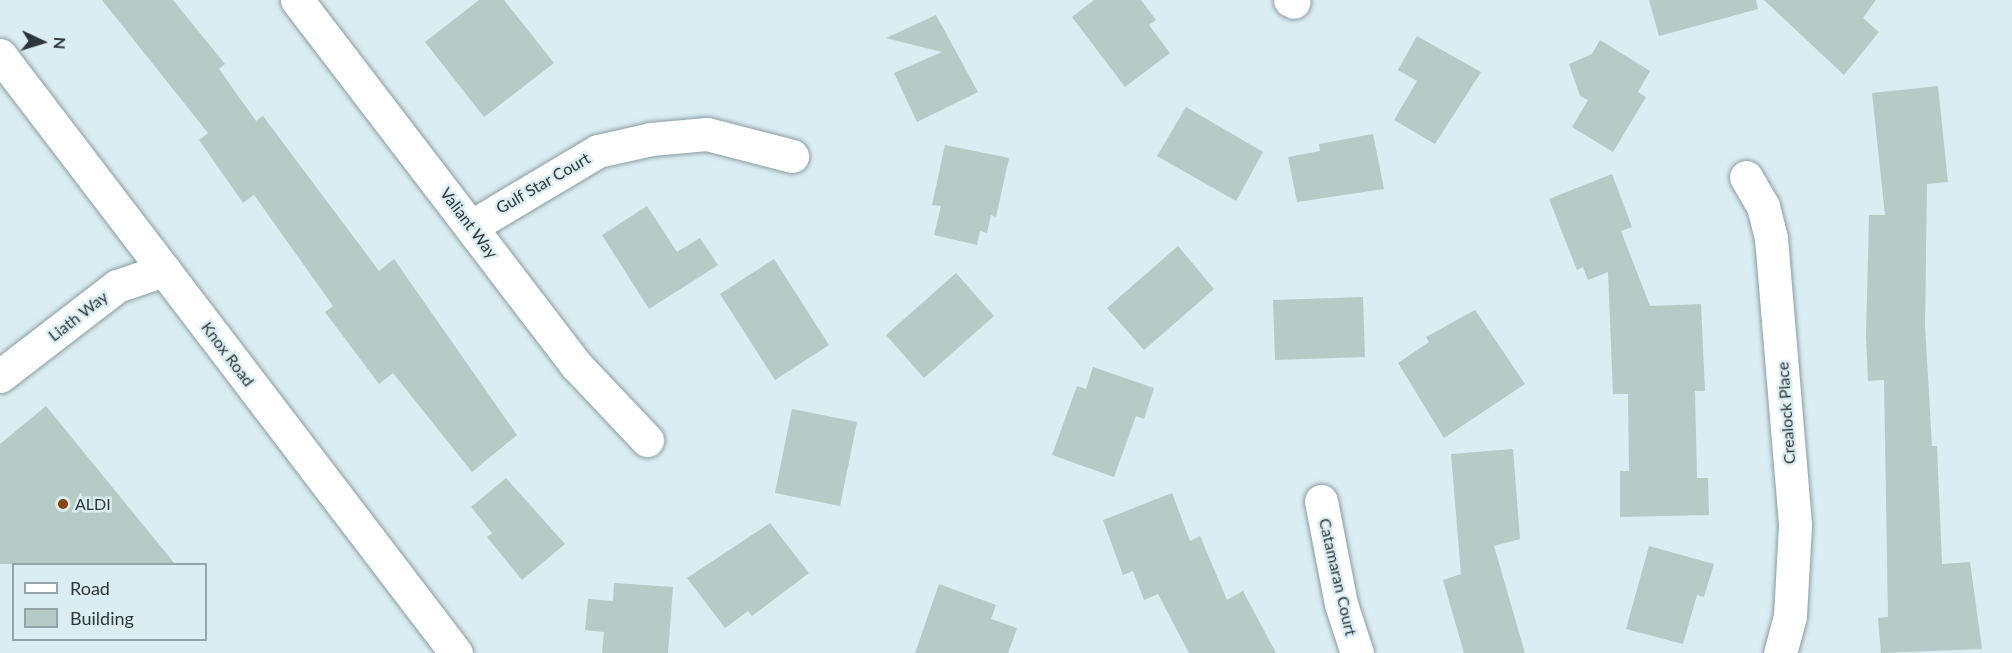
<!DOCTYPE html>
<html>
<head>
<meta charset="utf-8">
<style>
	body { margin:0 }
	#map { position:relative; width:2012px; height:653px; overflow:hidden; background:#d9edf2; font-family:Lato,sans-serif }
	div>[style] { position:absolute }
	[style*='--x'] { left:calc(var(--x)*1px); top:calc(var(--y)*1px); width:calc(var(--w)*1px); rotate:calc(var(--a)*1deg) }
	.building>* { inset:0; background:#b6cac6 }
	.roads { filter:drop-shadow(0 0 2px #899ca1) drop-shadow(0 0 2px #899ca1) }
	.minor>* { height:33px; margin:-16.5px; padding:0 16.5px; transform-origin:16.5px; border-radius:16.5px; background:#fff }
	.dots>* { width:16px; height:16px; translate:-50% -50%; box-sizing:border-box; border:3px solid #d9edf2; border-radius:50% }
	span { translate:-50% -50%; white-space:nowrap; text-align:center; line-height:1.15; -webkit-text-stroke:5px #d9edf2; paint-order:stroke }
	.street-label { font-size:16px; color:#2e3638 }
	.poi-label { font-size:16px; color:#2e3638 }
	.left { translate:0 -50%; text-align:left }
	.legend { position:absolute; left:12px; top:563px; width:195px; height:78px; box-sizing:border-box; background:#d9edf2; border:2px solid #95a4a8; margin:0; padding:8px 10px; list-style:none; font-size:18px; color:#2e3638 }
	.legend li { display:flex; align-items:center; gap:12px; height:30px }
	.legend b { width:30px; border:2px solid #95a4a8 }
	.north { position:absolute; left:12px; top:12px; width:60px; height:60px; -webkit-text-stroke:4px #d9edf2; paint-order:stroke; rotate:94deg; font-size:16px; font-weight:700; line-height:24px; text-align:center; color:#2e3638 }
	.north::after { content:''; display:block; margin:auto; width:21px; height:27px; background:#2e3638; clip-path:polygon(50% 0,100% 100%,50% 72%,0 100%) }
</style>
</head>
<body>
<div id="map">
	<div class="building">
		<div style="clip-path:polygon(102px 0,173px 0,225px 64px,219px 69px,256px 121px,263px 116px,379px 271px,394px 259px,517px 435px,472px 472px,393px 373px,379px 384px,325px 312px,333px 306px,254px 195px,243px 203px,199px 140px,208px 133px)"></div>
		<div style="clip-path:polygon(479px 0,504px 0,554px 63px,484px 117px,425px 42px)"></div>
		<div style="clip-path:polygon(1094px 0,1141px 0,1156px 20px,1149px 25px,1170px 53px,1125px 87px,1072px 17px)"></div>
		<div style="clip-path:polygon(1649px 0,1756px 0,1758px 9px,1659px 36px)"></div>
		<div style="clip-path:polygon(1764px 0,1876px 0,1863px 18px,1879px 32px,1844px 75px)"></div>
		<div style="clip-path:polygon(936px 15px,978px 92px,917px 122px,894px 73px,942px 52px,886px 38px)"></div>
		<div style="clip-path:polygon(1417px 36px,1481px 72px,1435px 144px,1394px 120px,1417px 81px,1398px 70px)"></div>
		<div style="clip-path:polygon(1600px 40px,1650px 71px,1638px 92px,1646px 97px,1613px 152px,1572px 127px,1588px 100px,1580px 96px,1569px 64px,1592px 54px)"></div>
		<div style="clip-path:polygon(1938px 86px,1948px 182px,1927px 184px,1925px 325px,1932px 446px,1937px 446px,1942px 564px,1970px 562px,1982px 649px,1881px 653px,1878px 618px,1888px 617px,1884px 380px,1868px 381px,1866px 337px,1869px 215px,1885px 215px,1872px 93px)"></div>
		<div style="clip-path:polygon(1186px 107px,1263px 152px,1236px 201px,1157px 156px)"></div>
		<div style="clip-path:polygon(1373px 134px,1384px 189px,1297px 202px,1288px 157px,1320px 151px,1319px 144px)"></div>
		<div style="clip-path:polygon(945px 145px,1009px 158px,996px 217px,991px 215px,987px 233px,980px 231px,977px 245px,934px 235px,941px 206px,932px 205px)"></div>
		<div style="clip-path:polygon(1612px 174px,1632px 227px,1621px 231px,1650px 306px,1701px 304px,1705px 391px,1695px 391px,1697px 478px,1708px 478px,1709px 515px,1620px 517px,1620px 471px,1629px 471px,1628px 394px,1613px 394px,1608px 272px,1588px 280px,1583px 267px,1577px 270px,1549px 199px)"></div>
		<div style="clip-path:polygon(647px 206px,677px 252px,700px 238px,718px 265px,649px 309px,602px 235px)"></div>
		<div style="clip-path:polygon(1178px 246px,1214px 289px,1144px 350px,1107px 308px)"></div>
		<div style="clip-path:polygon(774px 259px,829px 345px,775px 380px,720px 294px)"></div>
		<div style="clip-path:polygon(956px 273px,994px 316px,924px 378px,886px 335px)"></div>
		<div style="clip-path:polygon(1363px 297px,1365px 357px,1275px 360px,1273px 300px)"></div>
		<div style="clip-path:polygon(1475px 310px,1525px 384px,1444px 438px,1398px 363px,1429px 342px,1426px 337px)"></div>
		<div style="clip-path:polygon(1093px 367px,1154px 388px,1144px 419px,1136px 416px,1114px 477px,1052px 455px,1077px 386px,1086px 389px)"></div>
		<div style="clip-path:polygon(46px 406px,175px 564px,0 564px,0 444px)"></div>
		<div style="clip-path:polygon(792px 409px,857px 422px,840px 506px,775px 493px)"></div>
		<div style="clip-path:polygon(1513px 449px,1520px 539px,1494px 546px,1525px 653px,1464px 653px,1443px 580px,1461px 574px,1451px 454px)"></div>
		<div style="clip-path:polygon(506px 478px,565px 544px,522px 580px,487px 537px,492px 533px,471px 507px)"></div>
		<div style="clip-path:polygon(1172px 493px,1190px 541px,1200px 536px,1227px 600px,1243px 591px,1276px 653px,1189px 653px,1158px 594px,1144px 600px,1133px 571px,1123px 575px,1103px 520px)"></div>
		<div style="clip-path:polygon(770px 523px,809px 573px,752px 616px,748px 611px,725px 628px,687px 578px)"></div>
		<div style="clip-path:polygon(1649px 546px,1714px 564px,1704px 597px,1697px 595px,1683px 644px,1626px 629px)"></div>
		<div style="clip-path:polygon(614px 583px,673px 587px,668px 653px,602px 653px,604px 632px,585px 630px,588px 599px,613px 601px)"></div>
		<div style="clip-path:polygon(939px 584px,996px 605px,991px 619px,1017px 628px,1008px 653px,915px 653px)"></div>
	</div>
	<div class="roads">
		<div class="minor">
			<div style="--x:297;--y:0;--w:461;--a:52.6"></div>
			<div style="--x:577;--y:366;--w:102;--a:46.6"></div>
			<div style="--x:1290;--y:0;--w:4;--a:27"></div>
			<div style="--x:0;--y:55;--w:752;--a:52.67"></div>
			<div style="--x:1746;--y:177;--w:34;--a:60"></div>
			<div style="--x:1763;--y:206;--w:33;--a:76"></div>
			<div style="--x:1771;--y:238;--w:289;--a:85.2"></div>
			<div style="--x:1795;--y:526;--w:90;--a:93.2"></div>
			<div style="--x:1790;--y:616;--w:38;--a:105"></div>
			<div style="--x:472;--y:226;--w:147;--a:-30.8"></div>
			<div style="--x:598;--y:151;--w:54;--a:-12.8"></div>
			<div style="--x:651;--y:139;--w:56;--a:-5.1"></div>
			<div style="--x:707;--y:134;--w:88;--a:14.5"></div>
			<div style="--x:0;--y:376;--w:148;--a:-37.6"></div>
			<div style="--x:117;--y:286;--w:50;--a:-18.8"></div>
			<div style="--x:1321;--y:501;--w:105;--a:79"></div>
			<div style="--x:1341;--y:604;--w:52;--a:71.9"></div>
		</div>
	</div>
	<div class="dots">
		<div style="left:63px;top:504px;background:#87470f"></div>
	</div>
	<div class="street-label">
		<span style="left:543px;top:183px;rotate:-30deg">Gulf Star Court</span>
		<span style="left:469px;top:223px;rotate:53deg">Valiant Way</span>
		<span style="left:78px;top:316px;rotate:-38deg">Liath Way</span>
		<span style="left:228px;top:354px;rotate:53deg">Knox Road</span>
		<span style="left:1786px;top:413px;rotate:-94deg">Crealock Place</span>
		<span style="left:1338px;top:577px;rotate:77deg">Catamaran Court</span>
	</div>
	<div class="poi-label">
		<span class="left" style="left:75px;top:504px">ALDI</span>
	</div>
	<ul class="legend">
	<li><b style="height:8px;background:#fff"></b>Road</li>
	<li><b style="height:16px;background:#b6cac6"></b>Building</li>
	</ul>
	<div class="north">N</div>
</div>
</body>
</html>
